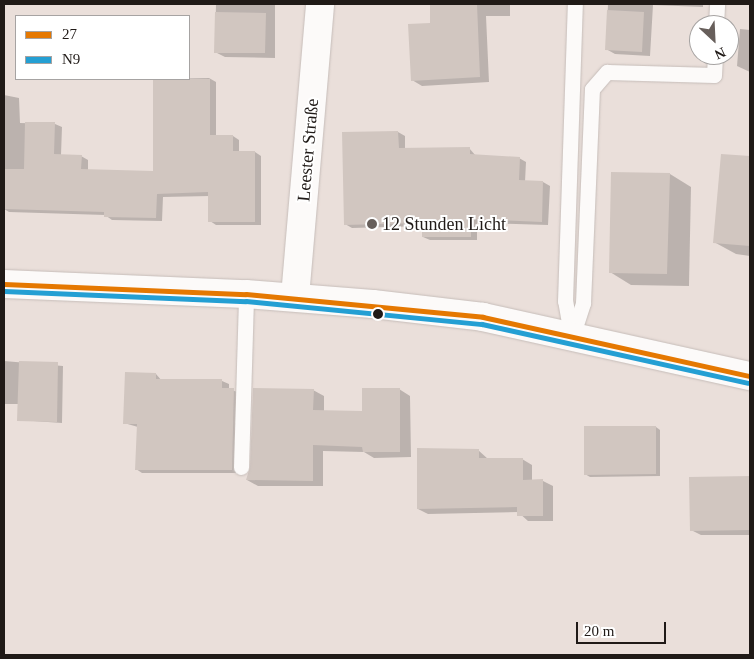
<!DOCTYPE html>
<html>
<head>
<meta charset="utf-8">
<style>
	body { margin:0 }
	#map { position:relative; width:754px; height:659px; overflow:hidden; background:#eadfda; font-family:"Times New Roman",serif }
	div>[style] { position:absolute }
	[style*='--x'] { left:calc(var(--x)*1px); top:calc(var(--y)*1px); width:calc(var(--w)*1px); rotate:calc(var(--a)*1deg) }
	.shadow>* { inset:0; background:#0003 }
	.building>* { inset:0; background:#d1c6c0 }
	.roads { filter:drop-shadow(0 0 1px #c6bdb9) drop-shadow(0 0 1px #c6bdb9) }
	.lane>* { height:15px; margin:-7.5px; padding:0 7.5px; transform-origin:7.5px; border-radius:7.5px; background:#fcfaf9 }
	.street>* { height:28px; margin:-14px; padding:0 14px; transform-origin:14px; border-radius:14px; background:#fcfaf9 }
	.secondary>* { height:28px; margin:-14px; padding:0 14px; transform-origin:14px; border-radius:14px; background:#fcfaf9 }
	.bus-1>* { height:5px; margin:-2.5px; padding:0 2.5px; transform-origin:2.5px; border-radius:2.5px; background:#e57801 }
	.bus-2>* { height:5px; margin:-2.5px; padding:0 2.5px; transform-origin:2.5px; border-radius:2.5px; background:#249fd3 }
	.dots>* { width:14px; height:14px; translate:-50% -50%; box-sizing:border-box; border:2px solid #fff; border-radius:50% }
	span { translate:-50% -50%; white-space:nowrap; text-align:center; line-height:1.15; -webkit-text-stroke:4px #fff; paint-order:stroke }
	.street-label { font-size:18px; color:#201a17 }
	.poi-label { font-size:18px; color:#201a17 }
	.left { translate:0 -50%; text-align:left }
	.frame { position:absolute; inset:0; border:5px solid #201a17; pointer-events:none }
	.legend { position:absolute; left:15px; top:15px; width:175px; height:65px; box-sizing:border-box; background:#fff; border:1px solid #a6a3a2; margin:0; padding:6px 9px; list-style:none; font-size:15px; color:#201a17 }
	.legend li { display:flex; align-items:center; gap:10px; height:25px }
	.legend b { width:25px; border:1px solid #a6a3a2 }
	.north { position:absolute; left:689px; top:15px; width:50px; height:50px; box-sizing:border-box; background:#fff; border:1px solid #a6a3a2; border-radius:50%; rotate:155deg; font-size:14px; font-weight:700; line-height:20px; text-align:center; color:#201a17 }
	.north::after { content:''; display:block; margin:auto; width:18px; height:22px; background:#675f5b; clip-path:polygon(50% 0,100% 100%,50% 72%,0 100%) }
	.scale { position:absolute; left:576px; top:622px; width:90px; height:22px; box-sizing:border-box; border:2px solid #201a17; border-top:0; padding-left:6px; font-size:15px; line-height:18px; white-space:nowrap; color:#201a17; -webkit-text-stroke:4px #fff; paint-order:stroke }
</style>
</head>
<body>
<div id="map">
	<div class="shadow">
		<div style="clip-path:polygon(216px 4px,275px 4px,275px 58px,225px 57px,215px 52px)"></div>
		<div style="clip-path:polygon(432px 4px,510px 4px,510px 16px,486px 16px,489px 82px,422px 86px,412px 80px,431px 24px)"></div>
		<div style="clip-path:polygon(608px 4px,703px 4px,703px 7px,653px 5px,650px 56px,615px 54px,606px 49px)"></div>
		<div style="clip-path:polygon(740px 29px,750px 30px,750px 72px,737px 66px)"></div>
		<div style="clip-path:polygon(209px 78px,216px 82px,216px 136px,233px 136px,239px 140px,239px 152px,255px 152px,261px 156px,261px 225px,216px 225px,210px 221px,210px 196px,163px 197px,162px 221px,112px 220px,105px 215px,9px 212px,4px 209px,4px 95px,19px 98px,20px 123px,55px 124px,62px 127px,61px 155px,81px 156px,88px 160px,88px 170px,154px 172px,154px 79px)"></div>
		<div style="clip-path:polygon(398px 132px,405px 136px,405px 149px,469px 148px,476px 156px,519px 158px,526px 162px,525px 182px,543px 182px,550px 186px,548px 225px,477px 223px,477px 240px,430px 240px,423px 237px,423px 226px,352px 228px,345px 224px)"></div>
		<div style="clip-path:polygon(722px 155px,750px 157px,750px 256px,736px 254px,714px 242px)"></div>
		<div style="clip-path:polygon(670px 174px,691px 187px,689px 286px,631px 285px,610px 272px)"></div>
		<div style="clip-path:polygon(4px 361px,63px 366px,62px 423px,19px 420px,19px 404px,4px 404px)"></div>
		<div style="clip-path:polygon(156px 374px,162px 381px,222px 381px,229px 384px,229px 389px,240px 393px,239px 473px,142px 473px,136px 469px,138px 427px,124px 423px)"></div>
		<div style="clip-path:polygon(399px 389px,410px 396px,411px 457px,374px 458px,364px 452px,323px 451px,323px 486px,258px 486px,247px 480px,313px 390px,324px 396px,324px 412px,363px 412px)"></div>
		<div style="clip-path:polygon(656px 427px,660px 430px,660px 476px,590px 477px,585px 474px)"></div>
		<div style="clip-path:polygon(478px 450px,488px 459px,522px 459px,532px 465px,532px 481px,543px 481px,553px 486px,553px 521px,528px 521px,518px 512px,428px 514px,418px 509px)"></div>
		<div style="clip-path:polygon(750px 477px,750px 535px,701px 535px,691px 530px,691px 478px)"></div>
	</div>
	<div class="building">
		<div style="clip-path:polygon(430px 4px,477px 4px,480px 77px,411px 81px,408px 24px,430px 23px)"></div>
		<div style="clip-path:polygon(607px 10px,644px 12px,642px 52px,605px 50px)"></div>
		<div style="clip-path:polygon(215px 12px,266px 13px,265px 53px,214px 53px)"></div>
		<div style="clip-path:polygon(153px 79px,210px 79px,210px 135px,233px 135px,233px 151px,255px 151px,255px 222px,208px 222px,208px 192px,157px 194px,156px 218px,104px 217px,104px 212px,4px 209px,4px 169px,24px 169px,25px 122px,55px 122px,54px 154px,82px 155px,81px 169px,153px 171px)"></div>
		<div style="clip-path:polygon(398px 131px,399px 148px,470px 147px,470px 154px,520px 157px,519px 180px,543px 181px,542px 222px,471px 219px,471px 237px,422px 237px,422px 223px,344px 225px,342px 132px)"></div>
		<div style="clip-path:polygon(721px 154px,750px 156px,750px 246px,713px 243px)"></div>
		<div style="clip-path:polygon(611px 172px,670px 173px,667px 274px,609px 273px)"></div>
		<div style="clip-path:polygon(19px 361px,58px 362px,57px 422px,17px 421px)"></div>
		<div style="clip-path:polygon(125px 372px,156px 373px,156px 379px,222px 379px,222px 388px,234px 388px,232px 470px,135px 470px,137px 424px,123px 424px)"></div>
		<div style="clip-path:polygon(253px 388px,314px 389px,313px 410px,362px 411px,362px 388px,400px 388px,400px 452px,363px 452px,362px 447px,313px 445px,313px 481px,246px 480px,250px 467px)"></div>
		<div style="clip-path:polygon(584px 426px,656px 426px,656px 474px,584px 475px)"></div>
		<div style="clip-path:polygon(417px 448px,479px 449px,479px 458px,523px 458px,523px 480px,543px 479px,543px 516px,517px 516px,517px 507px,417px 509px)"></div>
		<div style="clip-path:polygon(750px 476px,750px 530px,690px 531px,689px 477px)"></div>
	</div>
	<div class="roads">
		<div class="lane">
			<div style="--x:716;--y:25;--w:21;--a:-87"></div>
			<div style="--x:571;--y:334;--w:34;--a:-100"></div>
			<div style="--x:565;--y:301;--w:297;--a:-88.1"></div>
			<div style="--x:572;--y:337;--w:36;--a:-72"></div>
			<div style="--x:583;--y:303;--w:214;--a:-87.6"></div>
			<div style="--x:592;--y:89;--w:23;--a:-49"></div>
			<div style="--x:607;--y:72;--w:107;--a:1.6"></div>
			<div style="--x:714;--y:75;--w:20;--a:-87"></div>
			<div style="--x:241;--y:467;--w:173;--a:-88.3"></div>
		</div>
		<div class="street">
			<div style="--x:295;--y:297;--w:294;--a:-85.1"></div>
		</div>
		<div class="secondary">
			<div style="--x:4;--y:284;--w:242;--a:2.4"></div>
			<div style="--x:246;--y:294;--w:127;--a:4.5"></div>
			<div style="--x:373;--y:304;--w:111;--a:6.7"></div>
			<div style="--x:483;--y:317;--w:273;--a:12.5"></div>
		</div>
	</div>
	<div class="bus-1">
		<div style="--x:4;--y:284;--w:242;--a:2.4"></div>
		<div style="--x:246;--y:294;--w:238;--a:5.5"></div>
		<div style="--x:483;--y:317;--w:273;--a:12.5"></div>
	</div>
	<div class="bus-2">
		<div style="--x:4;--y:291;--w:242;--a:2.4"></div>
		<div style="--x:246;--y:301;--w:237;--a:5.6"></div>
		<div style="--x:482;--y:324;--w:272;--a:12.5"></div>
	</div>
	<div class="dots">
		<div style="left:372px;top:224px;background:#675f5b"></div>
		<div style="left:378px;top:314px;background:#201a17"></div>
	</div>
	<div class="street-label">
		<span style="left:308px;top:150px;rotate:-85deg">Leester Straße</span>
	</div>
	<div class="poi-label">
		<span class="left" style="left:382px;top:224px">12 Stunden Licht</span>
	</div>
	<div class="frame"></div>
	<ul class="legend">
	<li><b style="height:6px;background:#e57801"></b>27</li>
	<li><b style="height:6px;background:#249fd3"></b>N9</li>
	</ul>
	<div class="north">N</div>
	<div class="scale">20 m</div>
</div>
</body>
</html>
